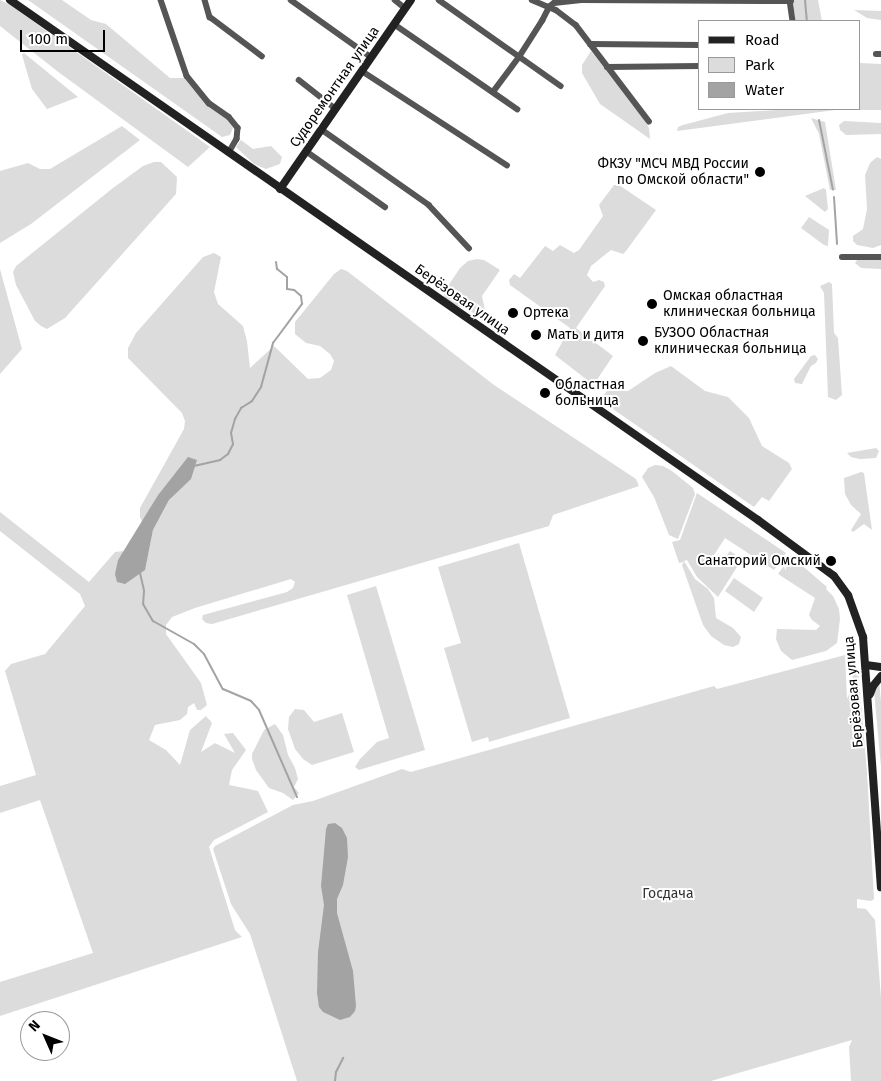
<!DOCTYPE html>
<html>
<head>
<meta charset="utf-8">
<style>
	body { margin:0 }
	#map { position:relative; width:881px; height:1081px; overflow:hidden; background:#fff; font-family:"Fira Sans",sans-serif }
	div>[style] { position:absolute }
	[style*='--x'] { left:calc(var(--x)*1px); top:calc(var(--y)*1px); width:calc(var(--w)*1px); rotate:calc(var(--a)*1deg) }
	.green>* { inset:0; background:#dcdcdc }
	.water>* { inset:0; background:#a3a3a3 }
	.stream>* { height:2px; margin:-1px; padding:0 1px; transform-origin:1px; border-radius:1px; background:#a3a3a3 }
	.street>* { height:5.5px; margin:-2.75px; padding:0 2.75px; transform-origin:2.75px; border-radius:2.75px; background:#555 }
	.secondary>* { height:8px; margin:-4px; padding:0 4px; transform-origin:4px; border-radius:4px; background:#222 }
	.dots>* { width:14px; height:14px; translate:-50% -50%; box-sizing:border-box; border:2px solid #fff; border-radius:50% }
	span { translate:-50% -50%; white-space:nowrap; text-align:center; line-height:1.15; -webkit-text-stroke:4px #fff; paint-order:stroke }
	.street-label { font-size:14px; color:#000 }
	.poi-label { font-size:14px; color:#000 }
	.right { translate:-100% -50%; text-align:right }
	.left { translate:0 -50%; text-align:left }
	.park-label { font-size:14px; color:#333 }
	.legend { position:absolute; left:698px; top:20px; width:162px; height:90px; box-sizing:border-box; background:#fff; border:1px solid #999; margin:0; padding:6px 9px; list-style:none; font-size:15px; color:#000 }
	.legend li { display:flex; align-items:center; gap:10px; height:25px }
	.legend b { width:25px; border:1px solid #999 }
	.north { position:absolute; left:20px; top:1011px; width:50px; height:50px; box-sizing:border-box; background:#fff; border:1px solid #999; border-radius:50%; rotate:314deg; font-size:14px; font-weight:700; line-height:20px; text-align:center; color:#000 }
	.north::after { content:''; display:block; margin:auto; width:18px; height:22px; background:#000; clip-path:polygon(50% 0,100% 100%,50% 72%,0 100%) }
	.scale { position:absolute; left:20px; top:30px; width:85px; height:22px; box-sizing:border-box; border:2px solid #000; border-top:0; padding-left:6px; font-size:15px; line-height:18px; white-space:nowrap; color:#000; -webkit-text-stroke:4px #fff; paint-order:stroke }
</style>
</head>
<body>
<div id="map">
	<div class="green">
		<div style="clip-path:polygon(0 0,10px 5px,210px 147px,188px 167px,57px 71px,0 26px)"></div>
		<div style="clip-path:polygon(28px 0,62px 0,91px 20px,106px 24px,170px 78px,186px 78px,200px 96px,221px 112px,228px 121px,233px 128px,230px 135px,222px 137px)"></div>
		<div style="clip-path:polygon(793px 0,818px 0,822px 21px,795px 21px)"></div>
		<div style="clip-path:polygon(854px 10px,881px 11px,881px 20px,867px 18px)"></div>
		<div style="clip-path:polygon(591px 51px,640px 113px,649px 128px,650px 139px,600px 104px,582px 73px,582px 65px)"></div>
		<div style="clip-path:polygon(24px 53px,78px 97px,47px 109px,32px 89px,22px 55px)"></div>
		<div style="clip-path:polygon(860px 63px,881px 64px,881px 110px,835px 110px,677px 131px,678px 127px,683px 125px,728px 113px,792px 109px,860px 109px)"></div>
		<div style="clip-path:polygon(811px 118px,825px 122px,836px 190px,830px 190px,819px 134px)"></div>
		<div style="clip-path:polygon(844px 121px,881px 123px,881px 134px,846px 135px,840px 130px,839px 125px)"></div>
		<div style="clip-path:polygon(122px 126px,140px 140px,31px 224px,0 243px,0 171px,28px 163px,40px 169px,50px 169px)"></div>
		<div style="clip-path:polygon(241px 140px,253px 149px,271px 146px,282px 157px,280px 164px,266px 169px,254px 164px,236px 147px)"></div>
		<div style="clip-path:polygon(877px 157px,881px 159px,881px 245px,873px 248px,857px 245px,853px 241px,853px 236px,863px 229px,867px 209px,865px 175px,870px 163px)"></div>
		<div style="clip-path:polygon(154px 162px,161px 162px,177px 177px,176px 194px,65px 318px,47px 329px,41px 326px,35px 321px,16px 285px,13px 272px,16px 266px,113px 188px,143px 166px)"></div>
		<div style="clip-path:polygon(614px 185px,619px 185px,656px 210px,626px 251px,623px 254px,611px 250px,591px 266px,587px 275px,593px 282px,599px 280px,604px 282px,605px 286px,576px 328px,613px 356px,596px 381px,591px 383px,555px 355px,570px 328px,510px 285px,509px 280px,514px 274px,520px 278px,545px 246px,553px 251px,560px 245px,574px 253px,579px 250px,603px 216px,599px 205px)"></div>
		<div style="clip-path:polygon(824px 188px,826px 190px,828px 209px,825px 212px,805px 196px)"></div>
		<div style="clip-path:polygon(809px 217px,829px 230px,828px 246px,824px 245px,801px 228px)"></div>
		<div style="clip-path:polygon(214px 253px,221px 257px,214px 292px,218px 304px,243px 326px,247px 341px,250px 368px,274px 346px,308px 379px,320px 378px,331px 370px,334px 361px,330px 354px,320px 346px,306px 343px,295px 334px,295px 322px,334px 274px,341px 269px,347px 271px,494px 385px,636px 479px,639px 486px,553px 515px,549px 526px,212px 624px,206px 623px,202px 619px,203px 615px,287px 592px,293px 588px,295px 582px,291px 579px,195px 608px,172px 617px,166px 625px,166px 634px,201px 683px,207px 705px,201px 710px,197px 710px,194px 703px,188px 707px,187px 714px,180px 720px,155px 725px,149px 740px,166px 750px,180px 765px,190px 730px,206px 716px,212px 723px,201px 752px,215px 743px,235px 753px,224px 734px,233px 733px,246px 750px,232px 770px,229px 785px,258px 791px,268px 812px,214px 840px,209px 847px,235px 930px,242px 937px,0 1016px,0 982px,93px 953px,40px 800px,0 813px,0 786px,36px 775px,5px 671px,11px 664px,45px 654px,85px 606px,80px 594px,0 531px,0 512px,89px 582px,115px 552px,124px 551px,118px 560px,148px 555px,153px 530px,169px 500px,178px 490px,174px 475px,158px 495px,142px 522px,140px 517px,140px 508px,184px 429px,185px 421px,182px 413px,128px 358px,128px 348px,136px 333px,203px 257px)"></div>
		<div style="clip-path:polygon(477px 259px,484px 260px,500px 270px,482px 296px,485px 310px,485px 315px,480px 316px,445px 300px,444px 292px,460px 268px,468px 261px)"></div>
		<div style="clip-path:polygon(858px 259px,881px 259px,881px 269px,861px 268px,855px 263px)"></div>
		<div style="clip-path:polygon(0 269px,22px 349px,0 374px)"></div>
		<div style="clip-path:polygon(829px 282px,832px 284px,834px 333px,838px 338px,842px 395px,836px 400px,828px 397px,824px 293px,820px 286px)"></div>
		<div style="clip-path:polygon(815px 355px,818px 359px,816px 363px,811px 366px,802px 384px,795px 383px,794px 379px,811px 356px)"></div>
		<div style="clip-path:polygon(671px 366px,705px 391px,728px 397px,749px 418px,762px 446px,789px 463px,792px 469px,769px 501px,762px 497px,754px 507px,600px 400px,607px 391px,628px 391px,655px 373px)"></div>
		<div style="clip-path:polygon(876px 448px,879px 451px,876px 458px,860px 459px,851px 457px,847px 453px)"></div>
		<div style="clip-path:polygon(655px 465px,663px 466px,672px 471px,693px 488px,695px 494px,678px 539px,669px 535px,654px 497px,642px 477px,648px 468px)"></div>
		<div style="clip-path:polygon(861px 472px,864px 473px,872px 530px,864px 524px,853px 532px,851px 530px,861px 514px,851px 505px,845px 494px,844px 478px)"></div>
		<div style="clip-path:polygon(697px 493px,786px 553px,774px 570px,725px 538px,714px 555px,722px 561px,730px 551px,742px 559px,718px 597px,697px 577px,687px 560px,684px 561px,695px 579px,708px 589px,714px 598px,716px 618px,733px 628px,741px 637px,739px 644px,733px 647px,724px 645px,711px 636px,703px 625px,682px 565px,684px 562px,679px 563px,672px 542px,680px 540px)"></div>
		<div style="clip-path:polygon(519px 543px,570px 718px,489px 742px,488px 737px,472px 742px,444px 648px,461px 643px,438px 567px)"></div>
		<div style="clip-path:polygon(791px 556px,827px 587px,826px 589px,833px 596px,839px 609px,840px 619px,837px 643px,826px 651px,792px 660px,781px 651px,776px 639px,777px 629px,816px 630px,820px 626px,812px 620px,809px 615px,815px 598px,778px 574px)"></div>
		<div style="clip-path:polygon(734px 578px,763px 598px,754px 612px,725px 591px)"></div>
		<div style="clip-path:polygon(376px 586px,425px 750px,359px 770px,355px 767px,360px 759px,377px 742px,389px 738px,347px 595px)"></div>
		<div style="clip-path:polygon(845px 655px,847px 699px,852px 687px,853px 671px,858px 668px,867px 772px,874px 899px,871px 901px,857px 899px,857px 908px,866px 909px,875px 920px,881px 998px,881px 1081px,851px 1081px,849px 1047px,852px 1040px,711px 1081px,297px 1081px,250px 934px,231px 904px,213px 849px,215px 846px,293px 805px,313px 801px,402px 769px,411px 772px,714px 686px,717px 689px)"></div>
		<div style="clip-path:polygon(879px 680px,881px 702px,881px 767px,874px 691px)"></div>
		<div style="clip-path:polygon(295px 709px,304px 710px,314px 722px,342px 713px,354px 752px,312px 765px,303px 759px,295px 749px,288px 729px,289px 717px)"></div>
		<div style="clip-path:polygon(275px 724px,283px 735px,288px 755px,295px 768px,298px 779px,294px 787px,299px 793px,293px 800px,283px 793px,269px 788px,256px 770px,252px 759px,252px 754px,264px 730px)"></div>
	</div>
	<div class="water">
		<div style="clip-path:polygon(188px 457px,197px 460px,191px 479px,169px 500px,153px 530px,145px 570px,125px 584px,117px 582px,115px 574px,118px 560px,158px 495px)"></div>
		<div style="clip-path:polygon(335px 823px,342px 828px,347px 838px,348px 857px,343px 885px,337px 899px,337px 913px,353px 971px,356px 1006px,355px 1011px,350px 1017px,340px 1020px,323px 1012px,319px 1007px,317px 993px,318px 952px,324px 905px,321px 886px,326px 829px,328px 824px)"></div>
	</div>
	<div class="stream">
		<div style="--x:805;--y:0;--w:21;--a:85"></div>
		<div style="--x:819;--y:120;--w:71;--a:78.7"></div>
		<div style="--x:834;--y:197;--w:47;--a:86.3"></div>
		<div style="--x:194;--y:466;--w:27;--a:-13"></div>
		<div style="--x:220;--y:460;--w:10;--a:-37"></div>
		<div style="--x:228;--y:454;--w:11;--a:-63"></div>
		<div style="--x:233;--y:444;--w:11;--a:-100"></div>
		<div style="--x:231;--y:433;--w:15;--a:-74"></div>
		<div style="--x:235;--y:419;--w:13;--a:-61"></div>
		<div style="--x:241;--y:408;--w:13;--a:-32"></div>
		<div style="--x:252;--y:401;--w:17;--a:-57"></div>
		<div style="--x:261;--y:387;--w:46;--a:-74.7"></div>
		<div style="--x:273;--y:343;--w:49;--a:-53.4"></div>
		<div style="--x:302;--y:304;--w:8;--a:-97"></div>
		<div style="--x:301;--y:296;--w:9;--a:-139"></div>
		<div style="--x:294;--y:290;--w:7;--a:-172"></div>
		<div style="--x:287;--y:289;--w:12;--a:-90"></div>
		<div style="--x:287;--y:277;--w:13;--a:-141"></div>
		<div style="--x:277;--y:269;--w:7;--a:-98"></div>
		<div style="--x:140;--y:573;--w:18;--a:77"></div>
		<div style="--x:144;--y:591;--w:13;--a:94"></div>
		<div style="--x:143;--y:604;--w:20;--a:60"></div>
		<div style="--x:153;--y:621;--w:47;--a:29.3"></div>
		<div style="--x:194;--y:644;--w:14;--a:45"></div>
		<div style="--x:204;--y:654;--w:40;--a:62"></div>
		<div style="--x:223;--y:689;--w:30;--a:23"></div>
		<div style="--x:251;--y:701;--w:12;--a:48"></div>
		<div style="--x:259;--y:710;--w:95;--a:66.4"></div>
		<div style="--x:335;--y:1081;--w:9;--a:-84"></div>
		<div style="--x:336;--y:1072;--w:16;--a:-63"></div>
	</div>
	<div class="street">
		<div style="--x:161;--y:0;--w:80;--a:71.1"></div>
		<div style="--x:187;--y:76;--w:35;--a:51"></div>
		<div style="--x:209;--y:103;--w:24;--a:35"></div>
		<div style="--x:229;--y:117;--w:14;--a:51"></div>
		<div style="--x:238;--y:128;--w:11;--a:95"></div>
		<div style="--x:237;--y:139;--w:16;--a:120"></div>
		<div style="--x:205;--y:0;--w:18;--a:74"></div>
		<div style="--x:210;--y:17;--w:65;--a:36.9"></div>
		<div style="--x:291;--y:0;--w:98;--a:35.5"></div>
		<div style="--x:395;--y:0;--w:13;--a:39"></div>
		<div style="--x:439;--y:0;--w:149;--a:35.2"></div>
		<div style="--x:532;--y:0;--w:26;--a:23"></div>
		<div style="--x:556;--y:10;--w:25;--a:37"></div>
		<div style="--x:576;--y:25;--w:121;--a:52.8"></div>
		<div style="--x:790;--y:0;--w:21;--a:82"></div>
		<div style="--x:394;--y:24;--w:150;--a:34.6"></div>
		<div style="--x:590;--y:44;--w:110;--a:0.5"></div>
		<div style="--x:876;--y:54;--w:5;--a:0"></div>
		<div style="--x:607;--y:67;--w:93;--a:-0.6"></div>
		<div style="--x:362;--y:71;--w:173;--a:33"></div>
		<div style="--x:299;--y:80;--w:47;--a:38.1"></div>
		<div style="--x:493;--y:92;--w:44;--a:-53.4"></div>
		<div style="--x:519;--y:57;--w:43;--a:-57.4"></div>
		<div style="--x:542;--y:21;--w:16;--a:-63"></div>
		<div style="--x:549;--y:7;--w:6;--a:-39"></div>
		<div style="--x:554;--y:3;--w:27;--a:-6"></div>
		<div style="--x:581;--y:0;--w:210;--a:0.3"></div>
		<div style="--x:321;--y:129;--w:132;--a:35.1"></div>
		<div style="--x:429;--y:205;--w:59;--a:47.1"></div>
		<div style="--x:306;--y:151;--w:97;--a:35.3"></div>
		<div style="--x:842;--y:257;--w:39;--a:0"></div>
	</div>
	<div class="secondary">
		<div style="--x:10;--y:0;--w:911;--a:34.81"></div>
		<div style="--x:758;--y:520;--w:94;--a:36.4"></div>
		<div style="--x:834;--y:576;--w:24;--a:54"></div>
		<div style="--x:848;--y:595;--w:45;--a:70.3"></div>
		<div style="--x:863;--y:637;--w:251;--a:85.9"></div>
		<div style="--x:280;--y:189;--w:230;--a:-55.3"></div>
		<div style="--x:866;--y:665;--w:15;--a:8"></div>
		<div style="--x:870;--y:694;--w:9;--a:-69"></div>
		<div style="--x:873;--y:686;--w:13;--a:-51"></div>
	</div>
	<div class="dots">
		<div style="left:760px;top:172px;background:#000"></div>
		<div style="left:652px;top:304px;background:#000"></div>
		<div style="left:513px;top:313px;background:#000"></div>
		<div style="left:536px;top:335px;background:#000"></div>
		<div style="left:643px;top:341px;background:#000"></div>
		<div style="left:545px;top:393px;background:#000"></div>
		<div style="left:831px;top:561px;background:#000"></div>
	</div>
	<div class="street-label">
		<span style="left:335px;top:87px;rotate:-55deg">Судоремонтная улица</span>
		<span style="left:462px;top:300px;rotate:35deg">Берёзовая улица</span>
		<span style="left:854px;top:692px;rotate:-95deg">Берёзовая улица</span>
	</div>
	<div class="poi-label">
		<span class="right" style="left:749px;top:172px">ФКЗУ "МСЧ МВД России<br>по Омской области"</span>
		<span class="left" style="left:663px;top:304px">Омская областная<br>клиническая больница</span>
		<span class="left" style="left:523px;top:313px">Ортека</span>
		<span class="left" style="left:654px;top:341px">БУЗОО Областная<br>клиническая больница</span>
		<span class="left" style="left:547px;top:335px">Мать и дитя</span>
		<span class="left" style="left:555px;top:393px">Областная<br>больница</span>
		<span class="right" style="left:821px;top:561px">Санаторий Омский</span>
	</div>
	<div class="park-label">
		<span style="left:668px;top:894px">Госдача</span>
	</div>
	<ul class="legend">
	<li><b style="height:6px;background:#222"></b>Road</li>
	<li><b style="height:14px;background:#dcdcdc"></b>Park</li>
	<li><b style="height:14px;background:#a3a3a3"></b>Water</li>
	</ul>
	<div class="north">N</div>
	<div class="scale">100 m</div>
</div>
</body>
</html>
